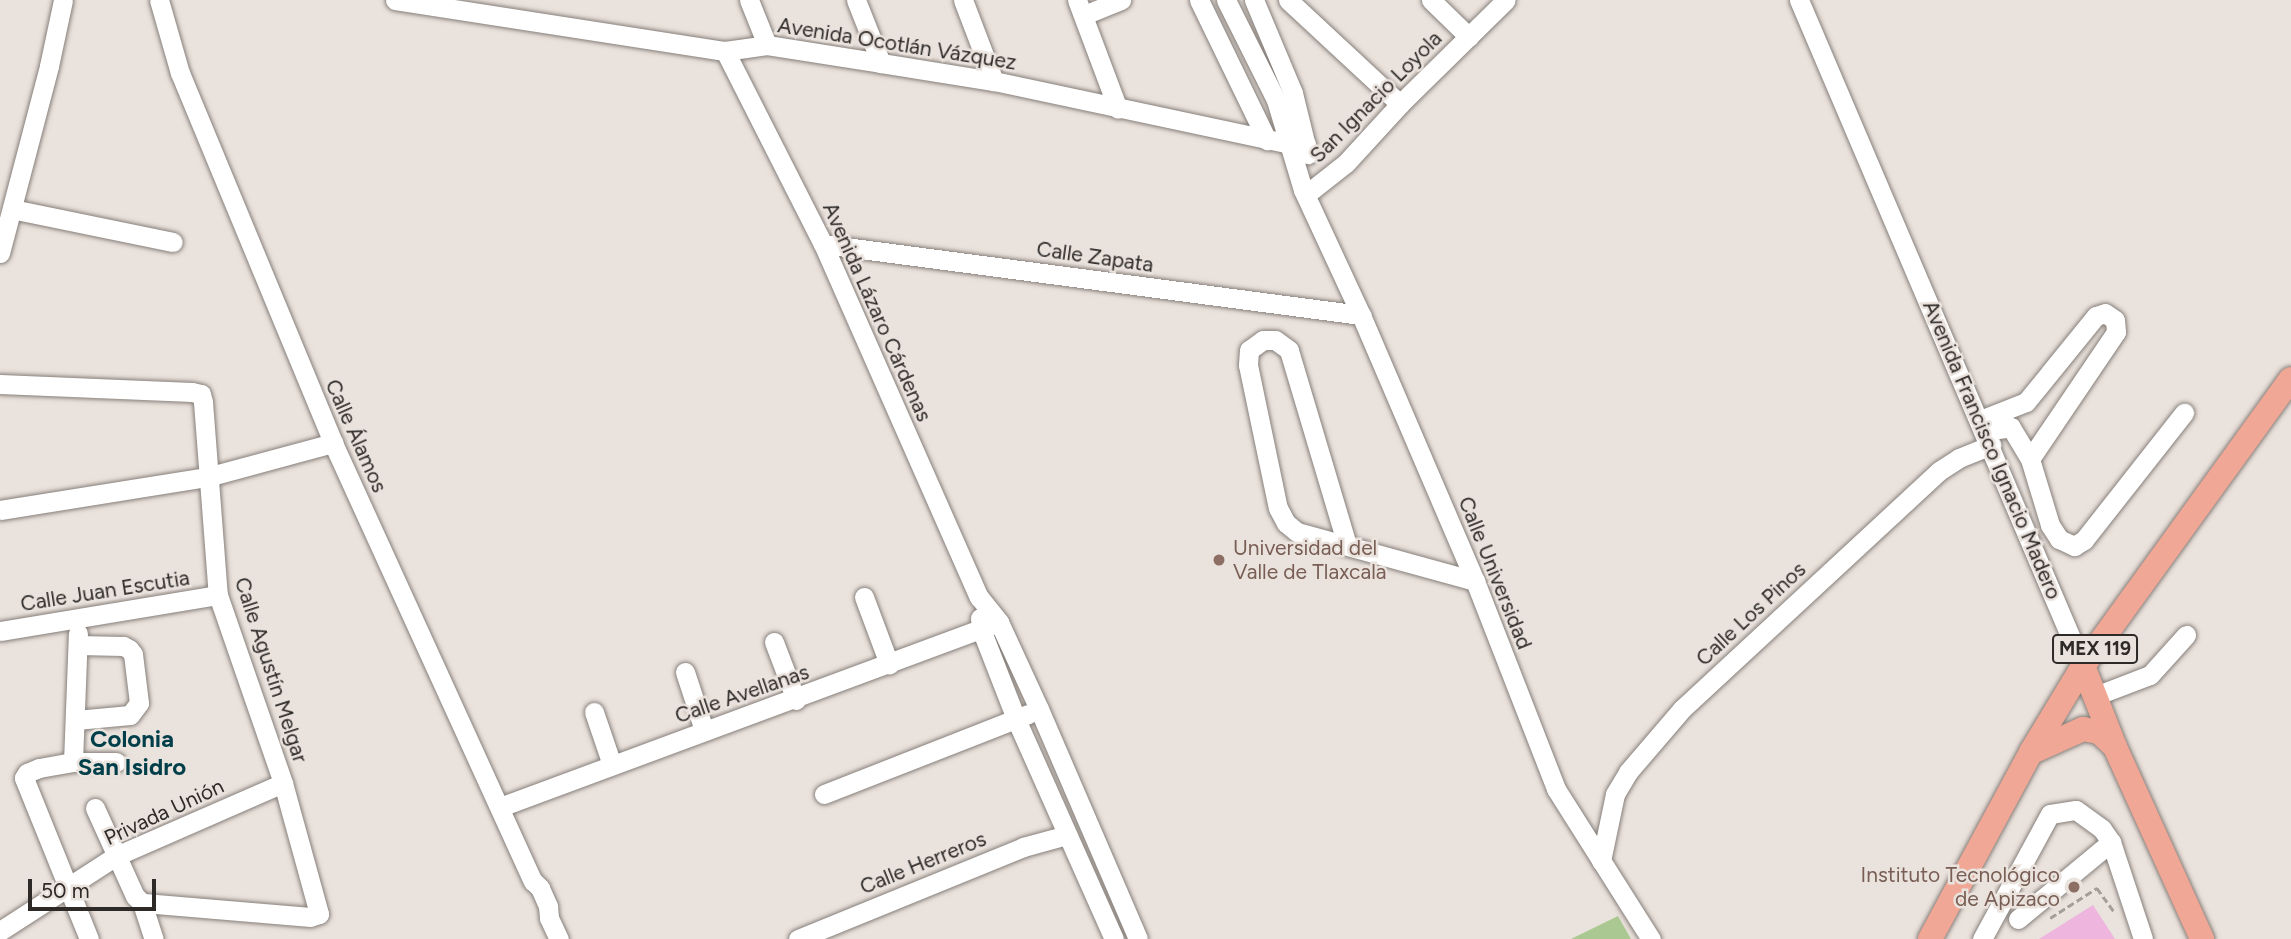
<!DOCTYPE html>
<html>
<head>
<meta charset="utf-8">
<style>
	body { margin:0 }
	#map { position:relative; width:2291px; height:939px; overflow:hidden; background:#eae2dc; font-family:Figtree,sans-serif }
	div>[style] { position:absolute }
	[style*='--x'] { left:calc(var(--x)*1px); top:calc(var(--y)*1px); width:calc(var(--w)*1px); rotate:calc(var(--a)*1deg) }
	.green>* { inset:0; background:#aac992 }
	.building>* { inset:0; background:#eeb6df }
	.path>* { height:2.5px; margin-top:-1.25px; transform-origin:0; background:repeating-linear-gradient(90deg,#a49e99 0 7px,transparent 0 10.5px) }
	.roads { filter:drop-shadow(0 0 2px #867f7a) drop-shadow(0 0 2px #867f7a) }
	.minor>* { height:19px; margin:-9.5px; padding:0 9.5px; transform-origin:9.5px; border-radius:9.5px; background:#fff }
	.major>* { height:24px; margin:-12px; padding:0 12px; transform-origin:12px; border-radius:12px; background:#f1a796 }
	.dots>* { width:19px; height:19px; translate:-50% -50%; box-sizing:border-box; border:4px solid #eae2dc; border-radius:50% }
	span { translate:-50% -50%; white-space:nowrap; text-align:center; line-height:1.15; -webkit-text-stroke:5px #eae2dc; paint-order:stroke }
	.shield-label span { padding:2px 5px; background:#eae2dc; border:2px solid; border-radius:5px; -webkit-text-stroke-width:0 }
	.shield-label { font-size:19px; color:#2d2a28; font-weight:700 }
	.street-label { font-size:21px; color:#2d2a28 }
	.education-label { font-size:21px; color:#785e54 }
	.left { translate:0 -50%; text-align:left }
	.right { translate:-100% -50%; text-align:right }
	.quarter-label { font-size:24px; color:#003f49; font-weight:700 }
	.scale { position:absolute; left:28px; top:879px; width:128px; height:32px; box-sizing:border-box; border:4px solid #2d2a28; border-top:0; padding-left:9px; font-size:21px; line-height:24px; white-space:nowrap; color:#2d2a28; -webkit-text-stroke:5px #eae2dc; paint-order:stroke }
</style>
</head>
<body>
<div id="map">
	<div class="green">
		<div style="clip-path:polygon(1618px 916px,1631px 939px,1571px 939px)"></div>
	</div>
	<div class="building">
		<div style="clip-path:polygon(2093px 905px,2115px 939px,2039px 939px)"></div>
	</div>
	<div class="path">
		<div style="--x:2050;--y:918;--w:56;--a:-32.6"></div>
		<div style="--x:2097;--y:888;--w:29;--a:54"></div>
	</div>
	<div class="roads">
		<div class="minor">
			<div style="--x:159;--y:0;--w:76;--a:74"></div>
			<div style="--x:180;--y:73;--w:400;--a:67.5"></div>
			<div style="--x:333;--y:443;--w:482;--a:65.5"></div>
			<div style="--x:533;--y:881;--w:10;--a:45"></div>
			<div style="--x:540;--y:888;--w:20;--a:66"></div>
			<div style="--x:548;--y:906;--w:12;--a:85"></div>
			<div style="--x:549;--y:918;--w:23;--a:65"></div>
			<div style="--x:395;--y:0;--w:334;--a:8.8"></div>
			<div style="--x:725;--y:51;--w:42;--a:-8.1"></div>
			<div style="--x:767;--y:45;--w:115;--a:9"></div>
			<div style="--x:881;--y:63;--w:114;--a:9.1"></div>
			<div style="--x:994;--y:81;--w:304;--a:12"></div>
			<div style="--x:1291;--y:144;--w:15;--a:0"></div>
			<div style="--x:749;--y:0;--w:48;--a:68.2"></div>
			<div style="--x:856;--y:0;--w:68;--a:68.4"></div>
			<div style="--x:963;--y:0;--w:87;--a:69.1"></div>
			<div style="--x:1077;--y:0;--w:116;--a:69.4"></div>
			<div style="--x:1199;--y:0;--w:156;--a:64.1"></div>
			<div style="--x:1226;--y:0;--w:112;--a:63.4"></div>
			<div style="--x:1276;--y:100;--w:94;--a:73.3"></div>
			<div style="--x:1303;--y:190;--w:138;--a:65.1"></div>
			<div style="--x:1361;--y:315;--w:289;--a:66.8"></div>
			<div style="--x:1475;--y:581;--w:223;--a:68.7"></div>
			<div style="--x:1556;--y:789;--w:178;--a:57.7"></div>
			<div style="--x:1254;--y:0;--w:101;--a:67.2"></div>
			<div style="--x:1293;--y:93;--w:63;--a:76.2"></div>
			<div style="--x:1288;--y:0;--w:153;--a:42.9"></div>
			<div style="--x:1431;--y:0;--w:53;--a:44.2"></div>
			<div style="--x:1799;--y:0;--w:724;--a:66.91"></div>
			<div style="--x:1084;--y:15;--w:40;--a:-22"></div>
			<div style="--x:725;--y:51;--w:216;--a:63.1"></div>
			<div style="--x:823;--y:244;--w:386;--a:66.2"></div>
			<div style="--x:979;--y:597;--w:32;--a:51"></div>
			<div style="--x:999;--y:622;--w:96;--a:65.3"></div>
			<div style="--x:1039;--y:709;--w:250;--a:66.7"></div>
			<div style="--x:1303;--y:190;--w:10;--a:-6"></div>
			<div style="--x:1313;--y:189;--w:42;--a:-38.2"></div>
			<div style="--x:1346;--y:163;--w:80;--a:-47.5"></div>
			<div style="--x:1400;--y:104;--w:148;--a:-44.5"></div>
			<div style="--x:12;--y:209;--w:164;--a:11.6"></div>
			<div style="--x:823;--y:244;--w:543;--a:7.52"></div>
			<div style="--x:0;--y:253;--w:193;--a:-75.3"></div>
			<div style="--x:49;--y:66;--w:67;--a:-78"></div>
			<div style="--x:0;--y:384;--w:192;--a:2.4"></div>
			<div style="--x:192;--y:392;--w:9;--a:13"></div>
			<div style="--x:201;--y:394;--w:8;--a:76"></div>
			<div style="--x:203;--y:402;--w:194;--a:85.6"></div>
			<div style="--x:218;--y:595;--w:199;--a:70.9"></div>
			<div style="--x:283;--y:783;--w:136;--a:74.6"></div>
			<div style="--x:319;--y:914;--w:9;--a:162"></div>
			<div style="--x:310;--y:917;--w:169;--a:-175.2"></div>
			<div style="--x:1980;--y:420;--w:49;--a:-21.4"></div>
			<div style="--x:2026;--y:402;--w:111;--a:-50.9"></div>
			<div style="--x:2096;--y:316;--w:9;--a:-18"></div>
			<div style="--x:2105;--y:313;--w:12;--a:35"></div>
			<div style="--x:2115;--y:320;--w:12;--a:85"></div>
			<div style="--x:2116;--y:332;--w:153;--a:124.1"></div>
			<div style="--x:2030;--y:459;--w:37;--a:-121"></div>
			<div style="--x:2011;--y:427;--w:26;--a:171"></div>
			<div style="--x:2030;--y:459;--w:69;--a:73.1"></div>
			<div style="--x:2050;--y:525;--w:17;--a:57"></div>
			<div style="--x:2059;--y:539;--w:17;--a:25"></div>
			<div style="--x:2074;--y:546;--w:12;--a:-31"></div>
			<div style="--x:2084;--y:540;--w:162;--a:-51.8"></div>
			<div style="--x:0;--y:510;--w:210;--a:-9.1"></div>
			<div style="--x:207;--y:477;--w:131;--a:-15.1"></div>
			<div style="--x:1347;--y:545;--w:203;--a:-106.6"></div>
			<div style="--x:1289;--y:350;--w:17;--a:-144"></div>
			<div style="--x:1275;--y:340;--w:12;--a:180"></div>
			<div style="--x:1263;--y:340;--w:17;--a:144"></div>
			<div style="--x:1249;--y:350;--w:15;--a:94"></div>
			<div style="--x:1248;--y:365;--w:146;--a:78.2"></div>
			<div style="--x:1278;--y:508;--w:17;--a:62"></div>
			<div style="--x:1286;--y:523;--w:14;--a:39"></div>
			<div style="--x:1297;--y:532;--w:185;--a:15.4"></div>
			<div style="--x:864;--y:597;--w:72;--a:69.5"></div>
			<div style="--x:980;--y:618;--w:11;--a:85"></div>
			<div style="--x:981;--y:629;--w:97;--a:68.7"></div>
			<div style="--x:1016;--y:719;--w:241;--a:66"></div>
			<div style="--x:0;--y:631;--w:221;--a:-9.4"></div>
			<div style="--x:774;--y:642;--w:62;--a:69.2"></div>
			<div style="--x:685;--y:672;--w:61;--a:71.9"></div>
			<div style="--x:2095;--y:696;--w:59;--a:-20.9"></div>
			<div style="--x:2150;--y:675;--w:54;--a:-48"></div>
			<div style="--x:594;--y:712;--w:56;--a:71.2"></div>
			<div style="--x:76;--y:720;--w:54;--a:-5.3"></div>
			<div style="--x:130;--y:715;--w:15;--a:-53"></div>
			<div style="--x:139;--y:703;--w:49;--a:-97"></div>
			<div style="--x:133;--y:654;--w:6;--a:-129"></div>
			<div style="--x:129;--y:649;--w:7;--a:-153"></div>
			<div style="--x:123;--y:646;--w:45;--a:-178.7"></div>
			<div style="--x:73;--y:762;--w:129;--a:-87.8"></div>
			<div style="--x:824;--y:794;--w:219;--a:-21.4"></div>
			<div style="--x:500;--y:807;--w:532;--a:-20.34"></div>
			<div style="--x:95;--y:808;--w:97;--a:65.6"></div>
			<div style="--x:135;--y:896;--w:10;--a:45"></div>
			<div style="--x:142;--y:903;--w:38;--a:72"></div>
			<div style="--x:1601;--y:861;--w:68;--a:-78.2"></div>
			<div style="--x:1615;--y:794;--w:26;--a:-59"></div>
			<div style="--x:1628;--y:772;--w:83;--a:-49.4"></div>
			<div style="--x:1682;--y:709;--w:350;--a:-42.8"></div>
			<div style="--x:1939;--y:471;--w:24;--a:-33"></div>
			<div style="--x:1959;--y:458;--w:35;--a:-22"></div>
			<div style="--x:2018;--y:919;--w:121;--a:-39.6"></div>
			<div style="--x:2111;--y:842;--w:102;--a:71.7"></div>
			<div style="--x:0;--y:931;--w:138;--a:-32.9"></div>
			<div style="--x:116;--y:856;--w:182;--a:-23.6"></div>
			<div style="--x:89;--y:939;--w:174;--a:-112"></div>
			<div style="--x:24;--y:778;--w:6;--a:-59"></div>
			<div style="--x:27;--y:773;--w:13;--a:-23"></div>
			<div style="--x:39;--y:768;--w:35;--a:-10"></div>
			<div style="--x:73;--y:762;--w:43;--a:0"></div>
			<div style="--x:798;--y:939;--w:243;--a:-22.2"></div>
			<div style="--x:1023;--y:847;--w:46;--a:-15.3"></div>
			<div style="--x:1982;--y:939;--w:142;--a:-61.5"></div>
			<div style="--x:2050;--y:814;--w:26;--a:-9"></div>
			<div style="--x:2076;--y:810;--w:32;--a:36"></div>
			<div style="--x:2102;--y:829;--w:16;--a:55"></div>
		</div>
		<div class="major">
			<div style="--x:2083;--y:666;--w:87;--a:68.4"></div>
			<div style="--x:2115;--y:747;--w:211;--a:65.6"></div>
			<div style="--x:2032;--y:752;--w:56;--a:-24.3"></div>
			<div style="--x:2083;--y:729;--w:16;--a:11"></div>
			<div style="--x:2099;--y:732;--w:22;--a:43"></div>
			<div style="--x:1930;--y:939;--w:213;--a:-61.6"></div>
			<div style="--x:2031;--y:752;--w:100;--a:-58.8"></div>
			<div style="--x:2083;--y:666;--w:354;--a:-54.1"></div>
		</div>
	</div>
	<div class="dots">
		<div style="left:1219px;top:560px;background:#8d6e63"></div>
		<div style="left:2074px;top:887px;background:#8d6e63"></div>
	</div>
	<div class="shield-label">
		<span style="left:2095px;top:649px">MEX 119</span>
	</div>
	<div class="street-label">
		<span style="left:897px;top:44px;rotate:9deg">Avenida Ocotlán Vázquez</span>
		<span style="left:1376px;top:97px;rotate:-45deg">San Ignacio Loyola</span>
		<span style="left:1095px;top:257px;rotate:8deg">Calle Zapata</span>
		<span style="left:877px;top:312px;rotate:66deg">Avenida Lázaro Cárdenas</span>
		<span style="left:356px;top:436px;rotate:66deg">Calle Álamos</span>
		<span style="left:1992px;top:450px;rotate:67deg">Avenida Francisco Ignacio Madero</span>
		<span style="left:1495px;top:573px;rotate:68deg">Calle Universidad</span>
		<span style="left:105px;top:591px;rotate:-9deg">Calle Juan Escutia</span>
		<span style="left:1751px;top:614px;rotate:-43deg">Calle Los Pinos</span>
		<span style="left:271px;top:670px;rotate:72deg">Calle Agustín Melgar</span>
		<span style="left:742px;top:694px;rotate:-19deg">Calle Avellanas</span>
		<span style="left:164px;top:812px;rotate:-25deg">Privada Unión</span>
		<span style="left:923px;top:863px;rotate:-22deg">Calle Herreros</span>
	</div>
	<div class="education-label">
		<span class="left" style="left:1233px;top:560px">Universidad del<br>Valle de Tlaxcala</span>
		<span class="right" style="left:2060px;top:887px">Instituto Tecnológico<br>de Apizaco</span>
	</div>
	<div class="quarter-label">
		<span style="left:132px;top:753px">Colonia<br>San Isidro</span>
	</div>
	<div class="scale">50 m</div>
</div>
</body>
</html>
